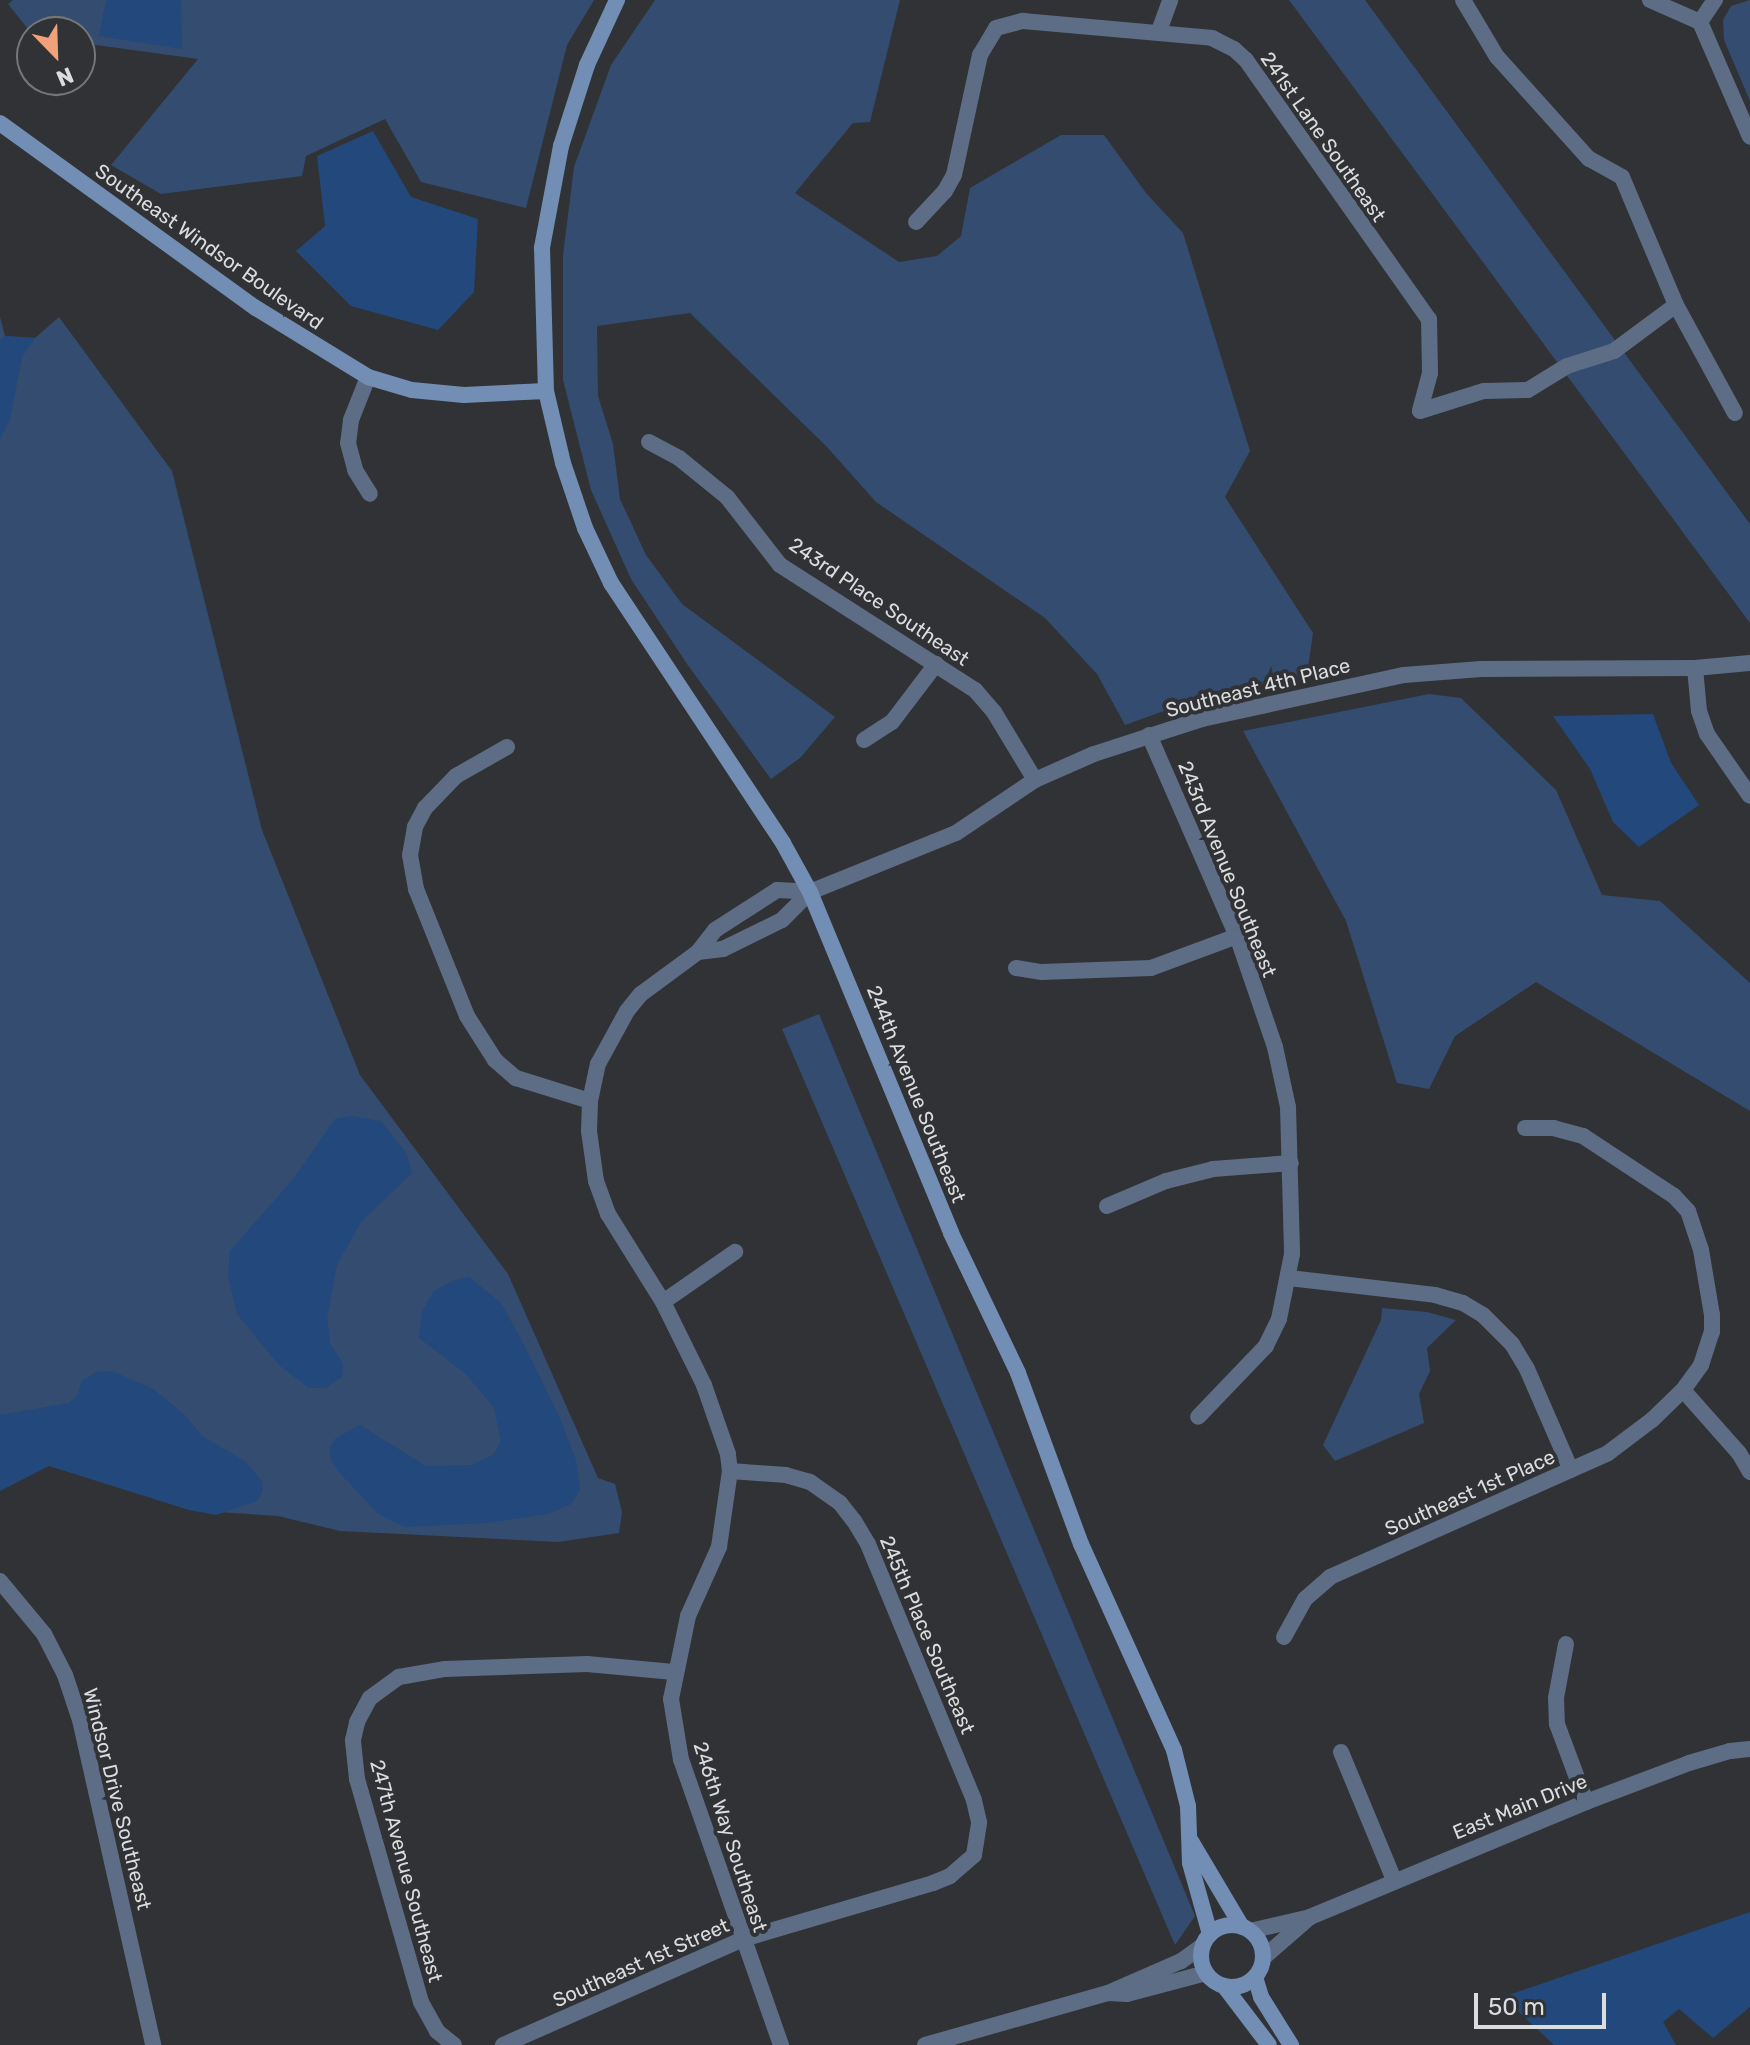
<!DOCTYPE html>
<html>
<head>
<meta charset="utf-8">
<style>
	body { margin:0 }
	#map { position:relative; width:1750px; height:2045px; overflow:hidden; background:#313235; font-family:Rubik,sans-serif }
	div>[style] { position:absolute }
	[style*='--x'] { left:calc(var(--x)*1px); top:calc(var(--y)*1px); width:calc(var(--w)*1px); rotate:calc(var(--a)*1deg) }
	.green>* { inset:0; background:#334c6f }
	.water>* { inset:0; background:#22487c }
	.street>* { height:16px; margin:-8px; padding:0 8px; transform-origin:8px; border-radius:8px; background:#5c6d85 }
	.secondary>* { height:16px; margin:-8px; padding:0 8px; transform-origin:8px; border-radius:8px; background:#728eb4 }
	.secondary>.ring { margin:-8px; padding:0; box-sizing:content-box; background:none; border:16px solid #728eb4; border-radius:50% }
	span { translate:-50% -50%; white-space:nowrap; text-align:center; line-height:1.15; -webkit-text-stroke:8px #313235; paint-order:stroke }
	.street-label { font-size:20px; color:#dbdcde }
	.north { position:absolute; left:16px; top:16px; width:80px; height:80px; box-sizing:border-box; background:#313235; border:2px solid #757679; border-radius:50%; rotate:157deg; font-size:22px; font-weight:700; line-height:32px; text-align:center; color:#dbdcde }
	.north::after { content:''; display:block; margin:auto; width:28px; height:36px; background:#f1a27b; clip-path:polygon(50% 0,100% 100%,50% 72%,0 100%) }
	.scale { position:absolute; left:1474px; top:1993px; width:132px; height:36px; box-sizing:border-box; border:4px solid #dbdcde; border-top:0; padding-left:10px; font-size:24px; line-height:28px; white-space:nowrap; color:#dbdcde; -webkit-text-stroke:6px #313235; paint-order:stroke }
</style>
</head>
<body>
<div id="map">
	<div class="green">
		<div style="clip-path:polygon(13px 0,594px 0,567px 45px,526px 208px,421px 182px,385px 119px,306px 156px,302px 176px,161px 194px,111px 165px,198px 59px,96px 45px,80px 54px,80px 32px,32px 34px,8px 4px)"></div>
		<div style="clip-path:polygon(655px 0,900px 0,870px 122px,853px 123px,795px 193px,899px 262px,937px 256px,961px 236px,970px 188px,1061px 135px,1104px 135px,1146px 193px,1183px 233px,1250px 451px,1225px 497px,1313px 633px,1307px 675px,1189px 702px,1125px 725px,1097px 674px,1045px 618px,876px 502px,827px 447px,690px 313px,597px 326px,598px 396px,613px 444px,620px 499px,646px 555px,682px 604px,835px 717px,800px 758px,771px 779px,687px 664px,631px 579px,591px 490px,563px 380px,563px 255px,574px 167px,611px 65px)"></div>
		<div style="clip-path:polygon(1289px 0,1365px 0,1750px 524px,1750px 623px)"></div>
		<div style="clip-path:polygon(1750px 0,1750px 101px,1724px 40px,1723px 20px,1731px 6px)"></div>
		<div style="clip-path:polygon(0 317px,5px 336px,35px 338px,59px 317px,172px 471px,262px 830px,360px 1075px,508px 1274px,598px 1478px,615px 1484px,622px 1512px,619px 1533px,558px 1542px,340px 1531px,278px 1516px,189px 1510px,43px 1462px,0 1487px)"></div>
		<div style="clip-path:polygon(1429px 694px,1461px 698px,1556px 790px,1602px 895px,1660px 901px,1750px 983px,1750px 1111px,1536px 982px,1455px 1036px,1429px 1089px,1397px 1083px,1346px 921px,1243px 731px)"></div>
		<div style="clip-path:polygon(819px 1014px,1195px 1916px,1175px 1945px,782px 1029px)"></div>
		<div style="clip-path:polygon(1382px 1308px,1427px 1312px,1456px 1320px,1427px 1348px,1430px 1371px,1419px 1394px,1424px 1423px,1335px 1461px,1323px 1445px,1381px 1320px)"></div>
	</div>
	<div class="water">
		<div style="clip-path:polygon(106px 0,181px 0,182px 49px,99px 36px)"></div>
		<div style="clip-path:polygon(373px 131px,411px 197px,478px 219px,474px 292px,438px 330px,351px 306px,296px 251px,325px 226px,317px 156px)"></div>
		<div style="clip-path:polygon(5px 336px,35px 338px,22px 357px,10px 420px,0 439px,0 340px)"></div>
		<div style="clip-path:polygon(1653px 714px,1671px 763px,1699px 805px,1639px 847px,1613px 822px,1590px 769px,1553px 716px)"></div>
		<div style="clip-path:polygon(351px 1116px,381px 1121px,407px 1154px,412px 1173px,361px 1222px,337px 1265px,327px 1318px,330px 1343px,343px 1364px,342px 1377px,325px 1388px,309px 1388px,279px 1365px,237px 1314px,228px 1276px,230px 1251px,293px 1179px,335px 1119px)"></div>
		<div style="clip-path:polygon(469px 1277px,501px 1303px,522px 1341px,559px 1416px,576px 1460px,580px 1490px,571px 1504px,548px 1514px,486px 1523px,404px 1527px,378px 1514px,339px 1472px,331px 1459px,330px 1447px,336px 1438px,360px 1425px,426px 1466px,472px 1465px,493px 1455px,501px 1441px,494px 1408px,466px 1374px,419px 1338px,422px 1311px,434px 1291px,455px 1280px)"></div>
		<div style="clip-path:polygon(112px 1371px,153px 1389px,185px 1415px,202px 1436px,246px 1462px,262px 1481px,263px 1491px,257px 1501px,216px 1515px,189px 1510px,49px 1466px,0 1491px,0 1415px,69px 1403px,77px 1396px,82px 1381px,96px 1372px)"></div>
		<div style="clip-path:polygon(1750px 1912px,1750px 2007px,1713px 2038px,1679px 2009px,1663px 2022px,1676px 2045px,1554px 2045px,1503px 1997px)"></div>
	</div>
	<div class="street">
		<div style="--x:1650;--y:0;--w:55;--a:23.7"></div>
		<div style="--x:1700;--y:22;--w:125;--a:66.5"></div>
		<div style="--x:1700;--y:22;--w:27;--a:-56"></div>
		<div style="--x:1159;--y:31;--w:33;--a:-70"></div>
		<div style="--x:916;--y:222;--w:42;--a:-46.9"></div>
		<div style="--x:945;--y:191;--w:18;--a:-61"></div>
		<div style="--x:954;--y:175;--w:123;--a:-77.8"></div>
		<div style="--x:980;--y:55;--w:31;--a:-59"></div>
		<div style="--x:996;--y:28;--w:28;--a:-15"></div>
		<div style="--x:1023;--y:21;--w:190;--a:5.1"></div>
		<div style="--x:1212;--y:38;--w:25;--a:27"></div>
		<div style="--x:1234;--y:49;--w:16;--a:43"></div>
		<div style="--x:1246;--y:60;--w:317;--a:54.8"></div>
		<div style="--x:1429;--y:319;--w:54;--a:88.9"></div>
		<div style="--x:1430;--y:373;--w:39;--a:105"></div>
		<div style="--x:1420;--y:411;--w:67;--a:-17.4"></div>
		<div style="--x:1484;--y:391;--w:44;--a:-1.3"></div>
		<div style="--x:1528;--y:390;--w:46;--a:-31.6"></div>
		<div style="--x:1567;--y:366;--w:49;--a:-17.7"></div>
		<div style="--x:1614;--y:351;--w:77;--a:-36.6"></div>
		<div style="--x:1676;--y:305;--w:139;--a:-112.9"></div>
		<div style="--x:1622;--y:177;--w:38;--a:-151"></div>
		<div style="--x:1589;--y:159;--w:137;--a:-132"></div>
		<div style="--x:1497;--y:57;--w:66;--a:-120.8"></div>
		<div style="--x:1676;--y:305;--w:123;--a:61.4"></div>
		<div style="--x:368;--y:377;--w:46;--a:111.6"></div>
		<div style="--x:351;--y:420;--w:23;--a:97"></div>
		<div style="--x:348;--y:443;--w:28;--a:75"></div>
		<div style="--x:355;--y:470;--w:28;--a:58"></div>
		<div style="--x:649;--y:442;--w:34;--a:28"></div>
		<div style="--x:679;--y:458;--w:62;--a:39.1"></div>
		<div style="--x:727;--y:497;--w:86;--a:52.1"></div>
		<div style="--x:780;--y:565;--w:232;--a:32.7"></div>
		<div style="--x:975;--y:690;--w:29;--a:49"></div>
		<div style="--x:994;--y:712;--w:79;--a:58.9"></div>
		<div style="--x:1695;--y:668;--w:43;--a:84.7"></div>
		<div style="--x:1699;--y:711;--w:24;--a:71"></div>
		<div style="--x:1707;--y:734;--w:75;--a:55.3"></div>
		<div style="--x:1149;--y:735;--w:219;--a:66.4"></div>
		<div style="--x:1237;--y:936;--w:117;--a:71.1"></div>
		<div style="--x:1275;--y:1047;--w:61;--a:77.8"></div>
		<div style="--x:1288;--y:1107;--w:147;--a:88.4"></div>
		<div style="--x:1292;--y:1254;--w:66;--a:101.3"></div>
		<div style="--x:1279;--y:1319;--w:30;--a:116"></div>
		<div style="--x:1266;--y:1346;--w:98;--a:133.8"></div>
		<div style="--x:864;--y:740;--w:33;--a:-33"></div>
		<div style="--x:892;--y:722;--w:73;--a:-52.8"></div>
		<div style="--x:507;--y:747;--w:59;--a:150.4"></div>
		<div style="--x:456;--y:776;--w:45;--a:134.1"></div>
		<div style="--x:425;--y:808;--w:21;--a:118"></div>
		<div style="--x:415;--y:827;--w:28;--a:100"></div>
		<div style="--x:410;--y:855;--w:35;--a:80"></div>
		<div style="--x:416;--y:889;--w:137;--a:68.1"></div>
		<div style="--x:467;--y:1016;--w:52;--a:57.5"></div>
		<div style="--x:495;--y:1060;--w:28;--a:41"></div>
		<div style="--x:516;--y:1078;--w:77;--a:17.3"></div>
		<div style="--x:698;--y:952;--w:25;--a:-7"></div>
		<div style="--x:723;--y:949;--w:66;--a:-26.2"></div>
		<div style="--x:782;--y:920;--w:40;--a:-45"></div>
		<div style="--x:810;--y:892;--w:157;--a:-22"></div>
		<div style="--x:956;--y:833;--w:95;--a:-33.9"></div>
		<div style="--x:1035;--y:780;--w:64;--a:-23.8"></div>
		<div style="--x:1094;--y:754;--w:114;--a:-18"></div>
		<div style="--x:1202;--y:719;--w:207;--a:-12.3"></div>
		<div style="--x:1404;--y:675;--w:77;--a:-4.5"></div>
		<div style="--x:1481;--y:669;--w:214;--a:-0.3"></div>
		<div style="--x:1695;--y:668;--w:55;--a:-5.2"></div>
		<div style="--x:1016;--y:968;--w:26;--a:9"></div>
		<div style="--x:1042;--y:972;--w:109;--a:-2.1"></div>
		<div style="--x:1151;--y:968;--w:92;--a:-20.4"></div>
		<div style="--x:1107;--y:1206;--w:64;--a:-23"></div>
		<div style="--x:1166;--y:1181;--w:49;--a:-14.3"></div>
		<div style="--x:1213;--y:1169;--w:78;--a:-4.4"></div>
		<div style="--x:1289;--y:1278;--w:147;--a:6.6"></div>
		<div style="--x:1435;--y:1295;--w:29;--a:16"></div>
		<div style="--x:1463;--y:1303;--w:23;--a:31"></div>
		<div style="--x:1483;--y:1315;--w:41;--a:45"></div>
		<div style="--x:1512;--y:1344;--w:29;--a:59"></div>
		<div style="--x:1527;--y:1369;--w:110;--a:66.5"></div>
		<div style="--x:663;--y:1302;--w:88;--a:-34.8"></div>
		<div style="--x:1683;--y:1390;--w:84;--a:48.4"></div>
		<div style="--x:1739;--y:1453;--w:22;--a:60"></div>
		<div style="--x:0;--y:1581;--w:69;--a:50.3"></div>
		<div style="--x:44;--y:1634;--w:46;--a:62.9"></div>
		<div style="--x:65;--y:1675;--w:47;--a:71.6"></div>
		<div style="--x:80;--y:1720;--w:333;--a:77.3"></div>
		<div style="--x:1284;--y:1637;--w:43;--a:-61.1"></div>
		<div style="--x:1305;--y:1599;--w:33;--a:-41"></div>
		<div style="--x:1330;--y:1577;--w:304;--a:-24"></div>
		<div style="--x:1608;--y:1453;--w:55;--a:-36.9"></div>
		<div style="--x:1652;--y:1420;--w:43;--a:-44.1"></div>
		<div style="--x:1683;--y:1390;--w:31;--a:-54"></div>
		<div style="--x:1701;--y:1365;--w:35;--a:-72"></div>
		<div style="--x:1712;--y:1332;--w:17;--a:-90"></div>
		<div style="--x:1712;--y:1315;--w:66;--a:-99.6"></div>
		<div style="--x:1701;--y:1250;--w:41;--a:-108.4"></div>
		<div style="--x:1688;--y:1211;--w:21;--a:-133"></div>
		<div style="--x:1674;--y:1196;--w:109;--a:-146.6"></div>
		<div style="--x:1583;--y:1136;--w:30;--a:-165"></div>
		<div style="--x:1554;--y:1128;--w:29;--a:180"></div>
		<div style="--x:1566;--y:1644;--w:55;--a:100.5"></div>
		<div style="--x:1556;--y:1698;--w:26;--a:88"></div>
		<div style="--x:1557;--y:1724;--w:83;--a:69.6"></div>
		<div style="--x:1341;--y:1752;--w:139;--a:67.5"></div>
		<div style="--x:1310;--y:1917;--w:299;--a:-22.6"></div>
		<div style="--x:1586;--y:1802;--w:110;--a:-20.7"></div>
		<div style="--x:1689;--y:1763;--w:43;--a:-16.3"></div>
		<div style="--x:1730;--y:1751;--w:20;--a:-6"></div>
		<div style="--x:1250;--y:1931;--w:62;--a:-13.1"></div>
		<div style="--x:1310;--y:1917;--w:62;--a:138.9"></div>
		<div style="--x:1202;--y:1946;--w:26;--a:144"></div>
		<div style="--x:1181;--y:1961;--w:80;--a:156.3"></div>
		<div style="--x:1108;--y:1993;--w:19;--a:3"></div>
		<div style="--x:1127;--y:1994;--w:82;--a:-14.9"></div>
		<div style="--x:454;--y:2045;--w:22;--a:-141"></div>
		<div style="--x:437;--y:2031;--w:33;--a:-119"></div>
		<div style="--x:421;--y:2002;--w:232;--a:-106"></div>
		<div style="--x:357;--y:1779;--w:39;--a:-96"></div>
		<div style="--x:353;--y:1740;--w:18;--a:-77"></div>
		<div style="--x:357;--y:1722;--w:27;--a:-62"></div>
		<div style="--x:370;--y:1698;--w:36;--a:-36"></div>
		<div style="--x:399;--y:1677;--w:47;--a:-9.9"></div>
		<div style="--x:445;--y:1669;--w:142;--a:-2"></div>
		<div style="--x:587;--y:1664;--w:87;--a:5.3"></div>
		<div style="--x:503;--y:2045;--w:262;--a:-23.8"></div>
		<div style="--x:743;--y:1939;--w:198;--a:-16.4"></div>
		<div style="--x:933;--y:1883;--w:18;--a:-22"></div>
		<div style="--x:950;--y:1876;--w:32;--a:-41"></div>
		<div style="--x:974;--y:1855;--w:33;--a:-81"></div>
		<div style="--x:979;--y:1822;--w:23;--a:-103"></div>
		<div style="--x:974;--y:1800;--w:277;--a:-112.5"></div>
		<div style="--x:868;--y:1544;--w:27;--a:-121"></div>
		<div style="--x:854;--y:1521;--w:23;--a:-128"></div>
		<div style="--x:840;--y:1503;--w:37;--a:-145"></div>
		<div style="--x:810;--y:1482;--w:25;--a:-164"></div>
		<div style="--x:786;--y:1475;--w:56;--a:-175.9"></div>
		<div style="--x:781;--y:2045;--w:302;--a:-109.3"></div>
		<div style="--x:681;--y:1760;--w:62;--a:-99.3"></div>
		<div style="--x:671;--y:1699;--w:85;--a:-78.4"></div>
		<div style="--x:688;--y:1616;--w:76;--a:-65.8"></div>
		<div style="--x:719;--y:1547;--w:77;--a:-81.8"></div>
		<div style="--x:730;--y:1471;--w:17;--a:-97"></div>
		<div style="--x:728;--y:1454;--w:73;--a:-109.2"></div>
		<div style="--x:704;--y:1385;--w:93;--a:-116.3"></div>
		<div style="--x:663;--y:1302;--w:104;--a:-122"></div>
		<div style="--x:608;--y:1214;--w:35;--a:-110"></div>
		<div style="--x:596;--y:1181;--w:50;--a:-98"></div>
		<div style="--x:589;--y:1131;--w:30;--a:-88"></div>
		<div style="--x:590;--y:1101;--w:38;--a:-78"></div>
		<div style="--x:598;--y:1064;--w:60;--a:-61.3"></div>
		<div style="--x:627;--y:1011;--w:22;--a:-51"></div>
		<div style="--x:641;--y:994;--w:71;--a:-36.4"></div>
		<div style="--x:698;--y:952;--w:28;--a:-52"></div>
		<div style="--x:715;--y:930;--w:74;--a:-32.8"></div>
		<div style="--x:777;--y:890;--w:33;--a:3"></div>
		<div style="--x:925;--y:2045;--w:190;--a:-15.9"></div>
	</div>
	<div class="secondary">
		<div style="--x:617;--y:0;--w:72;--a:114.8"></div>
		<div style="--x:587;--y:65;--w:85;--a:107.8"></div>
		<div style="--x:561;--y:146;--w:104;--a:100.6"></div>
		<div style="--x:542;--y:248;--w:143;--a:88.4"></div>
		<div style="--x:546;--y:391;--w:74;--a:76.7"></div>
		<div style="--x:563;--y:463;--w:69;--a:71.3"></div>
		<div style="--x:585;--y:528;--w:61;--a:64.7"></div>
		<div style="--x:611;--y:583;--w:312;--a:56.5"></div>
		<div style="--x:783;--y:843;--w:56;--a:61.1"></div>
		<div style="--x:810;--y:892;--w:369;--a:67.5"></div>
		<div style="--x:951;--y:1233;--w:155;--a:64.4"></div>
		<div style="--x:1018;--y:1373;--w:182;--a:69.8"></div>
		<div style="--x:1081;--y:1544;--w:226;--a:65.7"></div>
		<div style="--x:1174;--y:1750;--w:58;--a:76"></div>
		<div style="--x:1188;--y:1806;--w:57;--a:88"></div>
		<div style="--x:1190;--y:1863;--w:74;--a:74.3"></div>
		<div style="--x:0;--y:123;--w:316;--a:35.9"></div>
		<div style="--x:256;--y:308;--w:132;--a:31.6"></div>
		<div style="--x:368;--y:377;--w:46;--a:16.5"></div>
		<div style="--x:412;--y:390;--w:52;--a:5.5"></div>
		<div style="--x:464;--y:395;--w:82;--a:-2.8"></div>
		<div style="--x:1191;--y:1841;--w:100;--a:59.3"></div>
		<div class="ring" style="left:1201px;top:1925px;width:46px;height:46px"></div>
		<div style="--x:1255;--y:1977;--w:21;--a:73"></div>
		<div style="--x:1261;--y:1997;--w:57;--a:58"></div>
		<div style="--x:1224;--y:1986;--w:74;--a:52.7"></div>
	</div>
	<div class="street-label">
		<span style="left:1323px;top:137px;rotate:55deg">241st Lane Southeast</span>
		<span style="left:209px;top:247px;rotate:35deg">Southeast Windsor Boulevard</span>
		<span style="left:879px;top:602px;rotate:34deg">243rd Place Southeast</span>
		<span style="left:1258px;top:688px;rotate:-14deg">Southeast 4th Place</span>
		<span style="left:1227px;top:869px;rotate:68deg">243rd Avenue Southeast</span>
		<span style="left:916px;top:1094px;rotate:68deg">244th Avenue Southeast</span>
		<span style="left:1470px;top:1493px;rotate:-24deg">Southeast 1st Place</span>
		<span style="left:927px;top:1635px;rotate:67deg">245th Place Southeast</span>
		<span style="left:117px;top:1799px;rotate:76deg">Windsor Drive Southeast</span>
		<span style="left:1520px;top:1807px;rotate:-22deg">East Main Drive</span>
		<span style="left:730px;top:1837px;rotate:72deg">246th Way Southeast</span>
		<span style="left:406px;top:1871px;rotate:75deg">247th Avenue Southeast</span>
		<span style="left:641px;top:1963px;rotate:-24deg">Southeast 1st Street</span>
	</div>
	<div class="north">N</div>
	<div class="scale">50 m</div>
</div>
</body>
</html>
